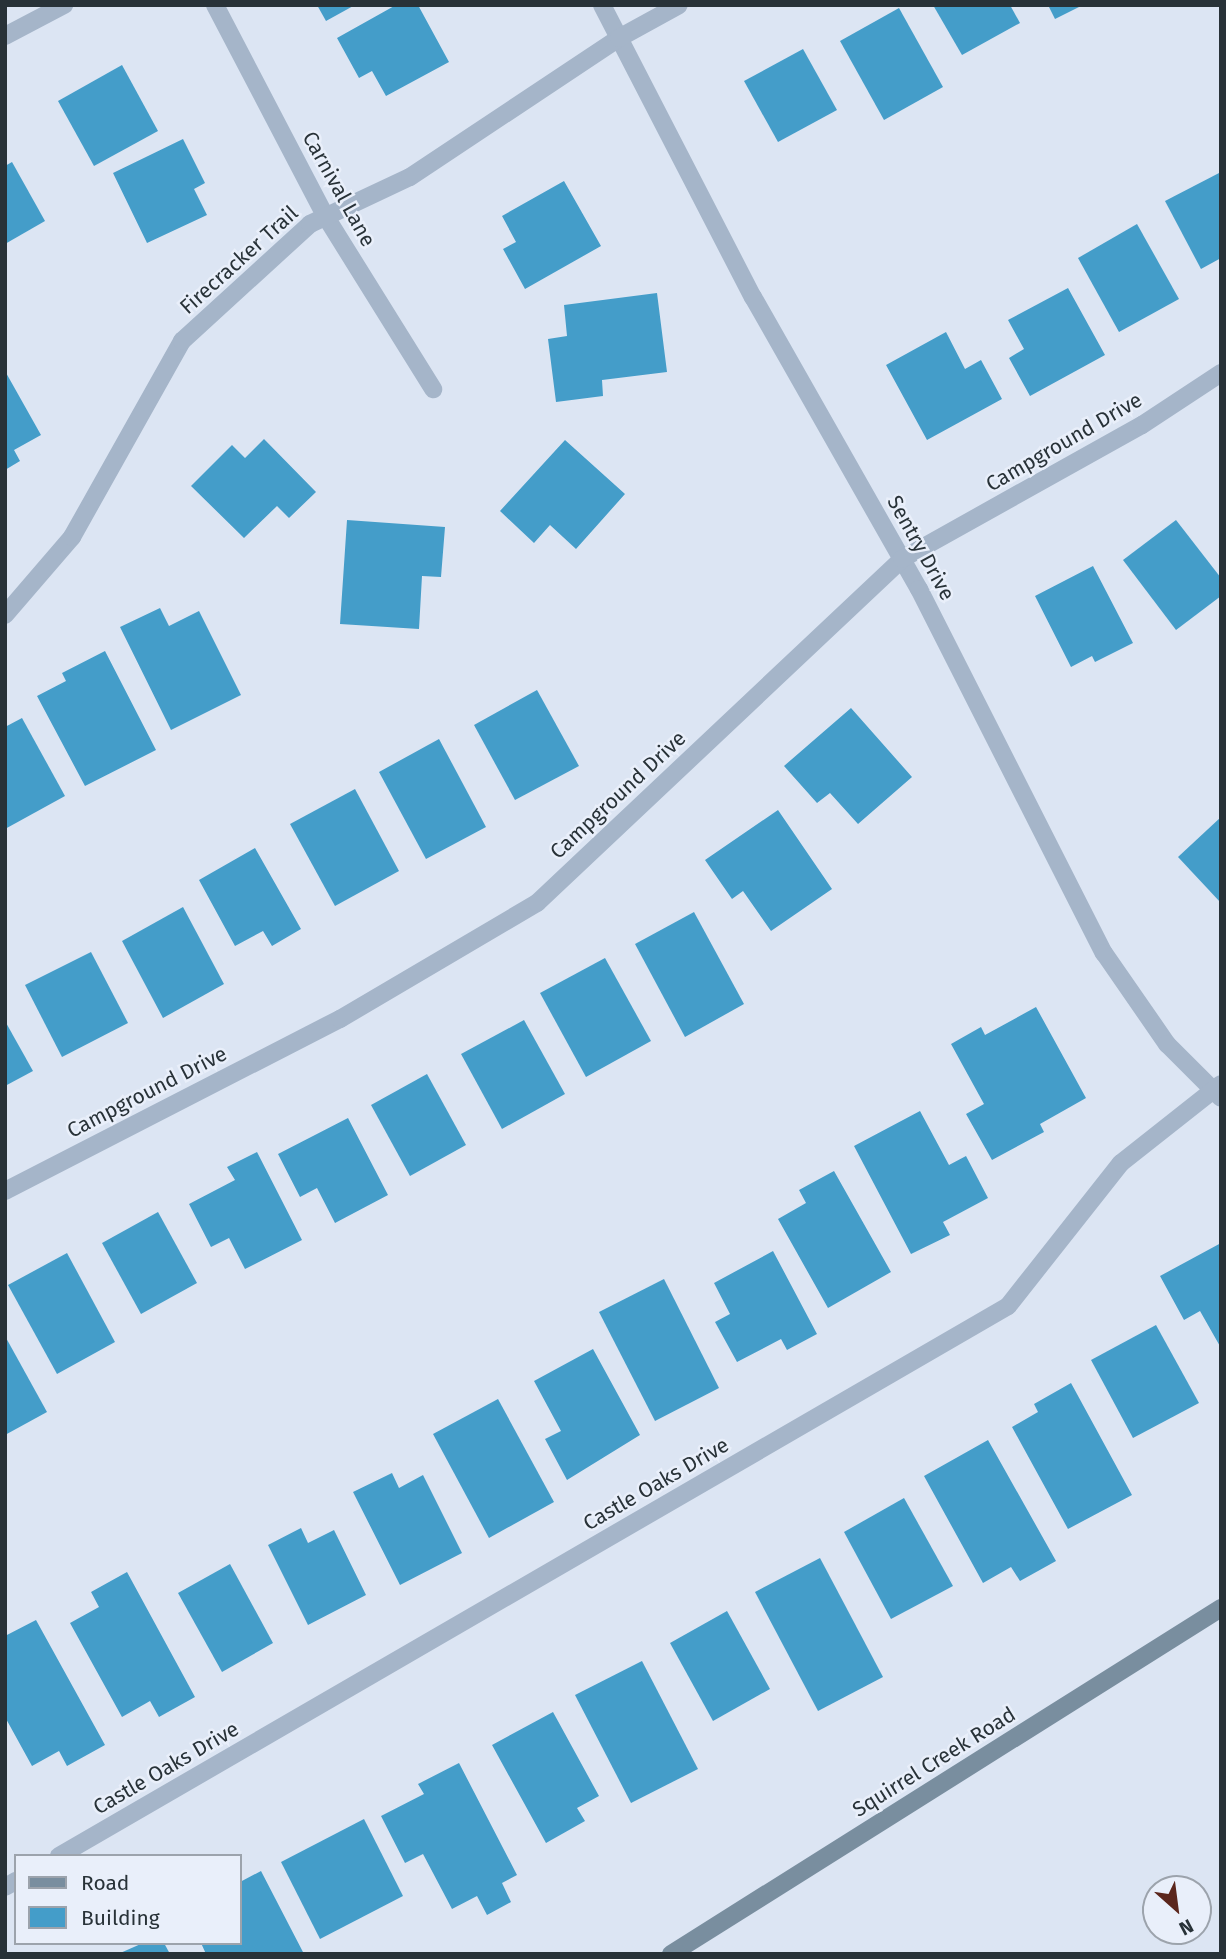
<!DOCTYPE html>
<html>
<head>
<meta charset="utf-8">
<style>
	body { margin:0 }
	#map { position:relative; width:1226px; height:1959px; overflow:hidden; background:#dce5f3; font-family:"Fira Sans",sans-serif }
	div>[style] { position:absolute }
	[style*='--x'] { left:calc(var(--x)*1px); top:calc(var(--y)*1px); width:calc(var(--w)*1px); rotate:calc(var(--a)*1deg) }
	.building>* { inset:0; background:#449dc9 }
	.street>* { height:18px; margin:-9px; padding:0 9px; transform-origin:9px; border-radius:9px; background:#a5b5c9 }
	.secondary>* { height:18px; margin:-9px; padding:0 9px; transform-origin:9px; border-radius:9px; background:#798e9f }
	span { translate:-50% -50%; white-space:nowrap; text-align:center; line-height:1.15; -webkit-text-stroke:5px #e9effa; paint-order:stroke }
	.street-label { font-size:21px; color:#283238 }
	.frame { position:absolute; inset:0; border:7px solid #283238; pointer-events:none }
	.legend { position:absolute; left:14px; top:1854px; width:228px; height:91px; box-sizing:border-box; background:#e9effa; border:2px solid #9ca3ac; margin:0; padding:9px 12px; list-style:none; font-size:21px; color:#283238 }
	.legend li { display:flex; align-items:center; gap:14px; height:35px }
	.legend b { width:35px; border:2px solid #9ca3ac }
	.north { position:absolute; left:1142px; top:1875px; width:70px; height:70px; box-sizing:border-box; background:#e9effa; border:2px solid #9ca3ac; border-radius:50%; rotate:152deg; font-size:19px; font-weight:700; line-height:28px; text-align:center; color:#283238 }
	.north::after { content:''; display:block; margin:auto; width:24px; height:32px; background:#5b261c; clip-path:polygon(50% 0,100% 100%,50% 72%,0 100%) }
</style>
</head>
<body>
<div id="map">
	<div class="building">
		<div style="clip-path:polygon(317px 5px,355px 5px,326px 21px)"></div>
		<div style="clip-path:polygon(396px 5px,418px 5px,449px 62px,386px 96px,372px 71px,359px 78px,337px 38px)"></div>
		<div style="clip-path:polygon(933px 5px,1010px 5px,1020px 23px,962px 55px)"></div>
		<div style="clip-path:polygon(1048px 5px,1083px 5px,1055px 19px)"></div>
		<div style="clip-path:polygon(899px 8px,943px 87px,884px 120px,840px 41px)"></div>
		<div style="clip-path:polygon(803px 49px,837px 110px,778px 142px,744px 81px)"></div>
		<div style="clip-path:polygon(122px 65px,158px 131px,94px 166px,58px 101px)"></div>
		<div style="clip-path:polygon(183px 139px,205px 183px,194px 189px,207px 215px,147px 243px,113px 173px)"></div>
		<div style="clip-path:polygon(12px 162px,45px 221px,5px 244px,5px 166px)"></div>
		<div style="clip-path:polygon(1221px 172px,1221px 258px,1201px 269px,1165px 201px)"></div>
		<div style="clip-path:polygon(564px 181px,601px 246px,525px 289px,503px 249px,516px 242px,502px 216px)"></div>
		<div style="clip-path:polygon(1137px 224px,1179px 299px,1119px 332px,1078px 258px)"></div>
		<div style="clip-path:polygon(1068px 288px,1105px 355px,1030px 396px,1009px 358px,1024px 349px,1008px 320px)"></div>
		<div style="clip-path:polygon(657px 293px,667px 372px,602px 380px,603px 396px,556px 402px,548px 339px,567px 336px,564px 305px)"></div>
		<div style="clip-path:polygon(946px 332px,965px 369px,981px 360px,1002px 399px,927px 440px,886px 365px)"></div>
		<div style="clip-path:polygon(5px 371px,41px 435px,14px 450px,20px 461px,5px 470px)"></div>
		<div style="clip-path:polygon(264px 439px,316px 492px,289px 518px,277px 506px,244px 538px,191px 486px,232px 445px,245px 458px)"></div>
		<div style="clip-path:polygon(565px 440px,625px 494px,576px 549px,550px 525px,534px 543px,500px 511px)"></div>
		<div style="clip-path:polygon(347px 520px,445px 527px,441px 577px,422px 576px,419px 629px,340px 624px)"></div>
		<div style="clip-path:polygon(1176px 520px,1221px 578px,1221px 596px,1176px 630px,1123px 560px)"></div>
		<div style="clip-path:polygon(1093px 566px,1133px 643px,1095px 662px,1092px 656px,1071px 667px,1035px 596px)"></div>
		<div style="clip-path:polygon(160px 608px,169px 626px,199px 611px,241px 695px,171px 730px,120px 627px)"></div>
		<div style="clip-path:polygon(105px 651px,156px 750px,85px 786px,37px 696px,66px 681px,62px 673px)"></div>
		<div style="clip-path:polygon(537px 690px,579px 766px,515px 800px,474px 725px)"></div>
		<div style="clip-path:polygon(851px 708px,912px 777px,858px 824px,830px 793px,817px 803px,784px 766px)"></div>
		<div style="clip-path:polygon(22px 718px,65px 796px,5px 829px,5px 727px)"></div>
		<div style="clip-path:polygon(439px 739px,486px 827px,426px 859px,379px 772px)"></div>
		<div style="clip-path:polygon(355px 789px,399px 871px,335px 906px,290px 824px)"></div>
		<div style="clip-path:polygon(778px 810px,832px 889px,771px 931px,743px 891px,732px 899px,705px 860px)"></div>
		<div style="clip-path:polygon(1221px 817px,1221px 903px,1178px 857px)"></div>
		<div style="clip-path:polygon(255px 848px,301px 929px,272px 946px,263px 931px,235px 946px,199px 880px)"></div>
		<div style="clip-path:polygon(183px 907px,224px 984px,163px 1018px,122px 941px)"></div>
		<div style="clip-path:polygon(694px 912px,744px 1004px,685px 1037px,635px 944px)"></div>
		<div style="clip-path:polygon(91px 952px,128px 1023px,62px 1057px,25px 985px)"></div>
		<div style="clip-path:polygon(605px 958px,651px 1041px,586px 1077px,540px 993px)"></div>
		<div style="clip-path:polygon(1036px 1007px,1086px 1098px,1040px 1124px,1044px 1132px,992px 1160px,966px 1114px,984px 1104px,951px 1044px,981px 1027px,985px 1035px)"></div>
		<div style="clip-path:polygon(524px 1020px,565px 1094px,502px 1129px,461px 1054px)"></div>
		<div style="clip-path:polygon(5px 1021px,33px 1071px,5px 1086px)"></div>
		<div style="clip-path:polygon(427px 1074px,466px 1145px,410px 1176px,371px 1105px)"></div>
		<div style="clip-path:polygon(920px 1111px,949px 1165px,966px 1156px,988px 1198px,943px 1222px,950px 1235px,911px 1254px,854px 1146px)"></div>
		<div style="clip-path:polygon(348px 1118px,388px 1195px,335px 1223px,317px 1188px,300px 1197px,278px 1154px)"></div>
		<div style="clip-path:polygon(257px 1152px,302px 1240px,245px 1269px,229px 1238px,211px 1247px,189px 1204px,235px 1180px,227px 1167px)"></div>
		<div style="clip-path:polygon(834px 1171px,891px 1272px,828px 1308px,778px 1219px,806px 1203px,799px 1190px)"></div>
		<div style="clip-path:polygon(158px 1212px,197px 1283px,141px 1314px,102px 1243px)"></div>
		<div style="clip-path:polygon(1221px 1243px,1221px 1348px,1200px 1311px,1184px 1320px,1160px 1276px)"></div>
		<div style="clip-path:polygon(773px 1251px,817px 1334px,787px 1350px,781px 1339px,737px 1362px,715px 1322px,730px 1314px,714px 1283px)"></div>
		<div style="clip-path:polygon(67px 1253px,115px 1342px,57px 1374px,8px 1285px)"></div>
		<div style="clip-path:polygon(664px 1279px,719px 1388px,655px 1421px,599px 1312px)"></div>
		<div style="clip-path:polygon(1156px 1325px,1199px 1403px,1133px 1438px,1091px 1360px)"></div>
		<div style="clip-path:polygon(5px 1336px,47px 1412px,5px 1435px)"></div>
		<div style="clip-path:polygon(593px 1349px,640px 1435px,567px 1480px,545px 1439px,561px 1431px,534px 1381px)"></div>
		<div style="clip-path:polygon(1071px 1383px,1132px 1495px,1068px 1529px,1012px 1427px,1038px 1412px,1034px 1404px)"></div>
		<div style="clip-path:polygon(498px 1399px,554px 1502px,489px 1538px,433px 1434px)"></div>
		<div style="clip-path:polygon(988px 1440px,1056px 1561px,1020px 1581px,1011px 1567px,983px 1583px,924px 1476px)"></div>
		<div style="clip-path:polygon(392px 1473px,399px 1488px,423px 1475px,462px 1553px,400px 1585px,353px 1492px)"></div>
		<div style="clip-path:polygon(904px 1498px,953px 1586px,891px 1619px,844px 1532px)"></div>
		<div style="clip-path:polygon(301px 1528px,308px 1543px,334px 1530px,366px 1595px,308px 1625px,268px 1545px)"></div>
		<div style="clip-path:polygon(820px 1558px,883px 1677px,818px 1711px,755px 1592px)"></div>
		<div style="clip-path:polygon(230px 1564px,273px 1643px,222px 1672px,178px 1593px)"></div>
		<div style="clip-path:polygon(127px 1572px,195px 1697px,159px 1717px,150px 1701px,122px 1717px,70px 1623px,99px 1607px,91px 1592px)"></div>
		<div style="clip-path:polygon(727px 1611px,770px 1689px,713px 1721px,670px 1643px)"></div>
		<div style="clip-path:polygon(36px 1620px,105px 1745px,67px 1766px,59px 1751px,32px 1766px,5px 1717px,5px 1636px)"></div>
		<div style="clip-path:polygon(642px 1661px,698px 1769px,631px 1803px,575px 1695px)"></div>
		<div style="clip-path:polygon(553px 1712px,599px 1796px,577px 1808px,585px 1821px,546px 1843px,492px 1745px)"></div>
		<div style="clip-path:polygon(459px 1763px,517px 1875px,502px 1883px,511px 1902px,487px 1915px,477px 1896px,452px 1909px,423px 1854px,405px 1863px,381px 1816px,424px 1794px,418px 1784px)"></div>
		<div style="clip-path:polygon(364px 1819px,403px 1896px,320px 1939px,281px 1862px)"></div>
		<div style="clip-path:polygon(261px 1871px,304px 1954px,206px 1954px,201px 1943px,240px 1943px,240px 1882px)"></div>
		<div style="clip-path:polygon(143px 1943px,164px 1943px,170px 1954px,118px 1954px)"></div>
	</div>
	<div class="street">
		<div style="--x:215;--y:5;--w:239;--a:62.4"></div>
		<div style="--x:326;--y:217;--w:203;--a:58.1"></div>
		<div style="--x:602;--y:5;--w:329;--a:62.7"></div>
		<div style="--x:753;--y:297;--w:336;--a:60.4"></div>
		<div style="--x:919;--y:589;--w:408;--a:63.1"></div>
		<div style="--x:1104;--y:953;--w:111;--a:55.3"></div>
		<div style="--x:1167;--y:1044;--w:76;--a:45"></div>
		<div style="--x:5;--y:36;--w:67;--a:-27.7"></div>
		<div style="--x:5;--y:615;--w:103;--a:-49.3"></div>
		<div style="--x:72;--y:537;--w:225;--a:-60.7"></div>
		<div style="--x:182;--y:341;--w:173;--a:-42.4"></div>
		<div style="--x:310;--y:224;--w:110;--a:-25.2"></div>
		<div style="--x:410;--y:177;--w:251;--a:-33.6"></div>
		<div style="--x:619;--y:38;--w:68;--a:-28.8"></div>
		<div style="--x:5;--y:1191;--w:377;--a:-27.2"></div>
		<div style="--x:340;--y:1019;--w:229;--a:-30.5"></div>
		<div style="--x:537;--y:903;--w:502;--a:-43.3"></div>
		<div style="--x:902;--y:559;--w:275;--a:-29.2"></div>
		<div style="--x:1142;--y:425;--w:95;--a:-33.4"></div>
		<div style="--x:59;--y:1856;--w:1097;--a:-30.09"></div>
		<div style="--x:1008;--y:1306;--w:182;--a:-51.7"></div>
		<div style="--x:1121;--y:1163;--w:127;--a:-38.3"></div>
		<div style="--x:5;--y:1887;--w:13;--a:-29"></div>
	</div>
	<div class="secondary">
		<div style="--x:671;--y:1954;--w:650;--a:-32.17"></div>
	</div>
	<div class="street-label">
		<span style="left:339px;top:189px;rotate:61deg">Carnival Lane</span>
		<span style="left:239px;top:260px;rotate:-42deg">Firecracker Trail</span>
		<span style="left:1064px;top:442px;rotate:-30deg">Campground Drive</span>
		<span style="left:921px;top:548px;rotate:61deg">Sentry Drive</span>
		<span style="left:618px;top:795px;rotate:-43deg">Campground Drive</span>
		<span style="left:147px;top:1092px;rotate:-27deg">Campground Drive</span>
		<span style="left:656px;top:1484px;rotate:-30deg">Castle Oaks Drive</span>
		<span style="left:934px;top:1762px;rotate:-32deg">Squirrel Creek Road</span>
		<span style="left:166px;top:1768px;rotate:-30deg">Castle Oaks Drive</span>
	</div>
	<div class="frame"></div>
	<ul class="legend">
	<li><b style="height:9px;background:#798e9f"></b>Road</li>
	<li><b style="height:19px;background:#449dc9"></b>Building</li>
	</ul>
	<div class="north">N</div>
</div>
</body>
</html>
